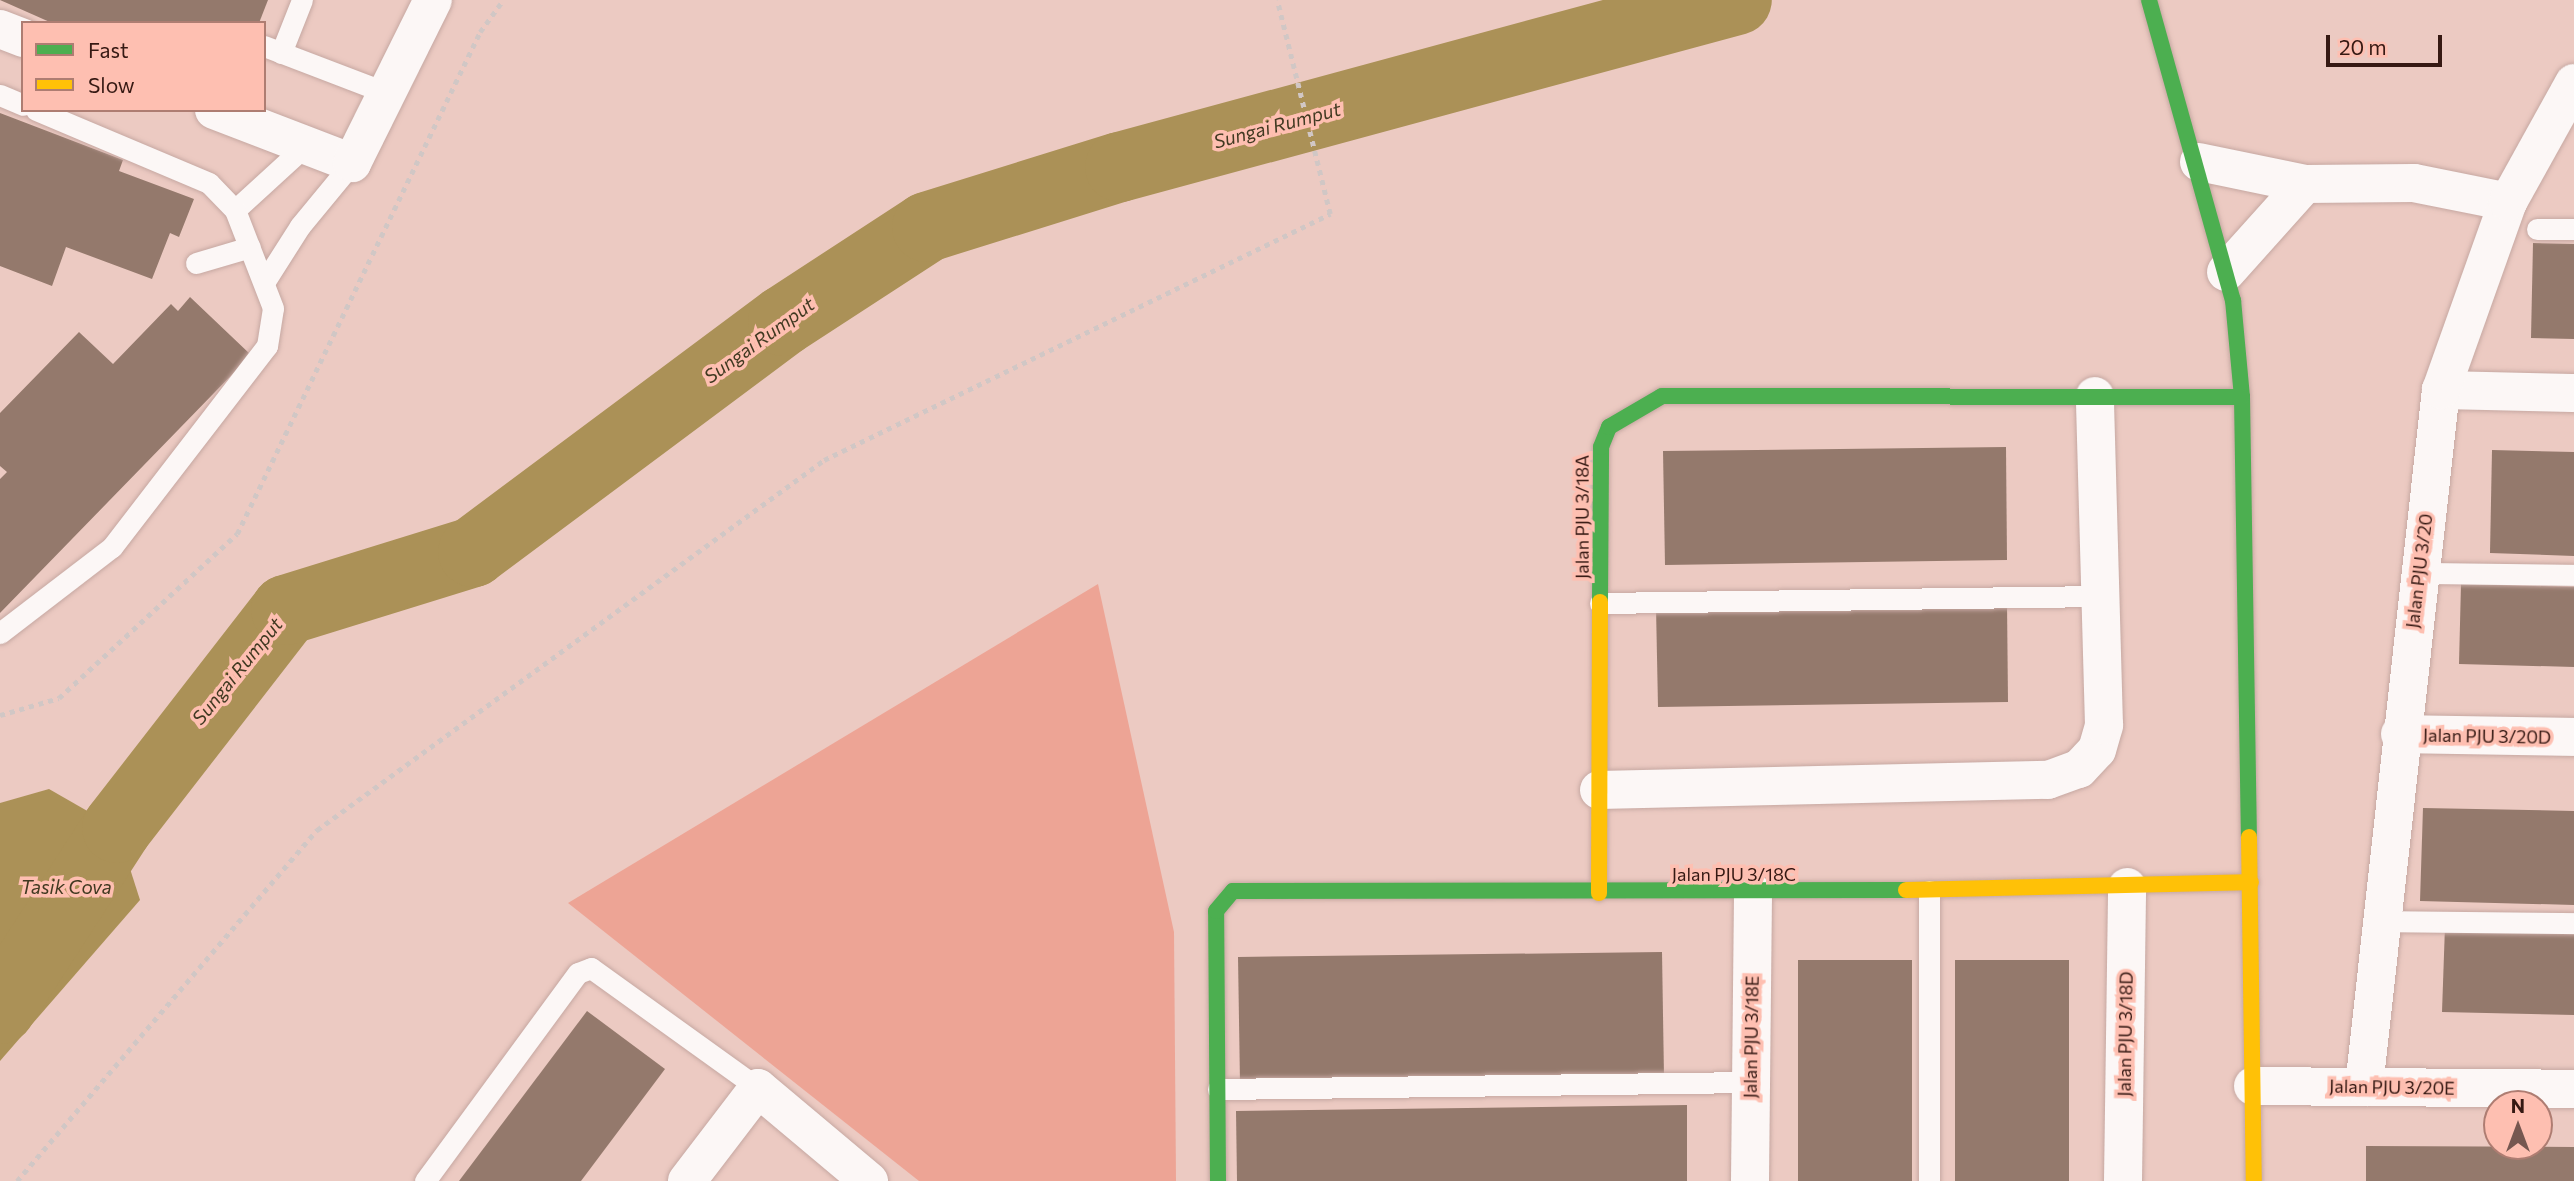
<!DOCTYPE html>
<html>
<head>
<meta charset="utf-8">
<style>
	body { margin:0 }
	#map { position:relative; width:2574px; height:1181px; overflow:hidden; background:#eccac2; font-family:Commissioner,sans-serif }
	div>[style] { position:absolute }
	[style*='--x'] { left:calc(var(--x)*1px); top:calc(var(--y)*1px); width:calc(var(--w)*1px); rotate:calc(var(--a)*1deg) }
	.green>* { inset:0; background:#eda495 }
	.water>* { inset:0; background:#ab9157 }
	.river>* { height:70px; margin:-35px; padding:0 35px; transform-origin:35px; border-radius:35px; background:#ab9157 }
	.building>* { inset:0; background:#94796c }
	.path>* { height:4.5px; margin-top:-2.25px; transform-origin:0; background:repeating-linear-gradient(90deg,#d1c7c5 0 5px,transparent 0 10px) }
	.roads { filter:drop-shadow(0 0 2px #c6a8a2) drop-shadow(0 0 2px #c6a8a2) }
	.lane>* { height:21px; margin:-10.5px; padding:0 10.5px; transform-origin:10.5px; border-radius:10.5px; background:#fcf7f6 }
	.street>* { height:38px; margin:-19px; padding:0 19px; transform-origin:19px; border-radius:19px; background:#fcf7f6 }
	.fast>* { height:16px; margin:-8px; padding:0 8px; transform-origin:8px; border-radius:8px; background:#4caf50 }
	.slow>* { height:16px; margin:-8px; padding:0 8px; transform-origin:8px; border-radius:8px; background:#ffc107 }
	span { translate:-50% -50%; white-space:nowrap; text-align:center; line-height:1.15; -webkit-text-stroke:7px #febfb1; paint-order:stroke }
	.street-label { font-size:18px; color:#361913 }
	.water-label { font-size:19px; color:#413921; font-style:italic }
	.legend { position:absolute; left:21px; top:21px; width:245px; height:91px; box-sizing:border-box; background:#febfb1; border:2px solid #ae7d72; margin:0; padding:9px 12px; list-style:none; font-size:21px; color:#361913 }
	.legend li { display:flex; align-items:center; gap:14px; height:35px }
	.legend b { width:35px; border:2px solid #ae7d72 }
	.north { position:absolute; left:2483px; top:1090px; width:70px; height:70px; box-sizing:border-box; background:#febfb1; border:2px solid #ae7d72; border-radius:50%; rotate:0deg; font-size:19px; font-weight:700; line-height:28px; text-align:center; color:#361913 }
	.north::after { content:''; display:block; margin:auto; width:24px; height:32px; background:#765750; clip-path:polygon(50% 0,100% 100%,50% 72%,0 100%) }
	.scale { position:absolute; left:2326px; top:35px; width:116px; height:32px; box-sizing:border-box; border:4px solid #361913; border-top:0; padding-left:9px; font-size:21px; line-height:24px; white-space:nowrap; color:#361913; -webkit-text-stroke:5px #febfb1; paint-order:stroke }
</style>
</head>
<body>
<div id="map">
	<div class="green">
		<div style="clip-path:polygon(1098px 584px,1174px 932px,1176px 1181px,919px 1181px,568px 903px)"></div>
	</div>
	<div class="water">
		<div style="clip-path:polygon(49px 789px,117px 828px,140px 900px,0 1061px,0 803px)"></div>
	</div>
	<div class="river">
		<div style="--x:0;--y:1009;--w:216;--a:-57.1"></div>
		<div style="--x:117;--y:828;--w:276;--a:-52.2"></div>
		<div style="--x:286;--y:610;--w:196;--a:-17.2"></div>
		<div style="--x:473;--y:552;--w:387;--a:-36.7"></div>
		<div style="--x:783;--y:321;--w:172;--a:-33.1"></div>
		<div style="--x:927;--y:227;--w:202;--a:-17.3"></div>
		<div style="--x:1120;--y:167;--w:639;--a:-15.15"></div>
	</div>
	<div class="building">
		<div style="clip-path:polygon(0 0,268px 0,259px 23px,52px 23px)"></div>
		<div style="clip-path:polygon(0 113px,123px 160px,119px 171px,194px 199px,179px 237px,170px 233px,152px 279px,66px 247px,52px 286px,0 266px)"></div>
		<div style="clip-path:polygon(2533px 243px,2574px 244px,2574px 339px,2531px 338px)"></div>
		<div style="clip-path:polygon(190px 297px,251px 355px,0 613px,0 479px,7px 472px,0 466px,0 413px,79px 332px,113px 364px,171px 304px,178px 311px)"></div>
		<div style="clip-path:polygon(2006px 447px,2007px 560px,1665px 565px,1663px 451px)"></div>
		<div style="clip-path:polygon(2492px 450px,2574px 452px,2574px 556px,2490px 553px)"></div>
		<div style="clip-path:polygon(2461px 584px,2574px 587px,2574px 667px,2459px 664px)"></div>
		<div style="clip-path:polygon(2007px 603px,2008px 702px,1658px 707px,1656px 607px)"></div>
		<div style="clip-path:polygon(2423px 808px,2574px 811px,2574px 905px,2420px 901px)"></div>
		<div style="clip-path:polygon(2445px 926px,2574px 929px,2574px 1015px,2442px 1012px)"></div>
		<div style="clip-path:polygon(1662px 952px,1664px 1077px,1240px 1083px,1238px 957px)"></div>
		<div style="clip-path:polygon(1798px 960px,1912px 960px,1912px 1181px,1798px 1181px)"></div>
		<div style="clip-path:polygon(1955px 960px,2069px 960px,2069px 1181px,1955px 1181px)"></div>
		<div style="clip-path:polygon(587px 1011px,665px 1069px,581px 1181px,459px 1181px)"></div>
		<div style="clip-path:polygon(1687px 1105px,1687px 1181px,1237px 1181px,1236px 1111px)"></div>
		<div style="clip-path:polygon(2366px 1146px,2574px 1147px,2574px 1181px,2366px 1181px)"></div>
	</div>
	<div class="path">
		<div style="--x:0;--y:715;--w:61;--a:-16.1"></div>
		<div style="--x:59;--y:698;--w:242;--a:-42.7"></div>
		<div style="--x:237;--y:534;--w:558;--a:-64.17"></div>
		<div style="--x:480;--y:32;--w:39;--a:-54"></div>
		<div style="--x:17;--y:1181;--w:462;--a:-49.5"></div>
		<div style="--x:317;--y:830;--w:628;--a:-36.12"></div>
		<div style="--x:824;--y:460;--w:563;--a:-25.93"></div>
		<div style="--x:1330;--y:214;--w:220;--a:-103.9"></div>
	</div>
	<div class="roads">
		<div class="lane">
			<div style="--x:264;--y:46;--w:132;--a:20.9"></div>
			<div style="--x:281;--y:53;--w:57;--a:-68.4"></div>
			<div style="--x:0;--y:95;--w:25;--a:23"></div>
			<div style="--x:235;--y:210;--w:96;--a:-42.5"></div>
			<div style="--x:2537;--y:229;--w:37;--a:0"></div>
			<div style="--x:196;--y:263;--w:56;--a:-16.5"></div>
			<div style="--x:265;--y:281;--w:65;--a:-57.5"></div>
			<div style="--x:300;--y:226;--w:82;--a:-50.5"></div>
			<div style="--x:2419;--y:573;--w:155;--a:0.7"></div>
			<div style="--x:1600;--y:603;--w:501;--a:-0.8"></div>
			<div style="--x:0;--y:633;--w:141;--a:-37.5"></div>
			<div style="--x:112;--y:547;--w:254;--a:-52.4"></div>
			<div style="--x:267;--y:346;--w:38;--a:-81"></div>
			<div style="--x:273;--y:308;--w:105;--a:-111.2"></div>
			<div style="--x:235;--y:210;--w:37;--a:-134"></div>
			<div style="--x:209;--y:183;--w:188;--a:-157.1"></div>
			<div style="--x:2381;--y:921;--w:193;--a:0.6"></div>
			<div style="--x:1218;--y:1089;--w:533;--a:-0.75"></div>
			<div style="--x:425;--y:1181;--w:258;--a:-53.7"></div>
			<div style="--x:578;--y:973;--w:14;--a:-21"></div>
			<div style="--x:591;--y:968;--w:206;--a:35.7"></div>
			<div style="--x:1929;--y:1181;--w:290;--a:-90"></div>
		</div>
		<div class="street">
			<div style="--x:0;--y:29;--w:25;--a:21"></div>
			<div style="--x:214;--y:110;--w:148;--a:21"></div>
			<div style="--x:352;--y:163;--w:182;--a:-63.6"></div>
			<div style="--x:2199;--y:162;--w:108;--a:11.7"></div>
			<div style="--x:2305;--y:184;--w:109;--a:-0.5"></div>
			<div style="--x:2414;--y:183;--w:96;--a:11.4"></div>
			<div style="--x:2226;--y:272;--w:118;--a:-48.1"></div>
			<div style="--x:2441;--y:390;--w:133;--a:1.3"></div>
			<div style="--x:2400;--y:734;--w:174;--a:1"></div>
			<div style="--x:1599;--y:790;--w:449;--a:-1.3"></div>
			<div style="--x:2048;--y:780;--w:33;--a:-20"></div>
			<div style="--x:2079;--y:769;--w:26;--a:-47"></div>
			<div style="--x:2097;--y:750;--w:26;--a:-74"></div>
			<div style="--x:2104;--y:725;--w:329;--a:-91.6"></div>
			<div style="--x:2253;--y:1086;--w:321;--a:0.5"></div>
			<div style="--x:2364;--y:1087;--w:701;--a:-83.7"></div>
			<div style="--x:2441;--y:390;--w:200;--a:-70.4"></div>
			<div style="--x:2508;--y:202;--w:136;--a:-61"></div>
			<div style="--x:687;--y:1181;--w:117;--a:-52.6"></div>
			<div style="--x:758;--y:1088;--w:145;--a:40"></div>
			<div style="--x:1750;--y:1181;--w:288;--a:-89.4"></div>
			<div style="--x:2123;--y:1181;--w:294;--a:-89.2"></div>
		</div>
		<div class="fast">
			<div style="--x:2149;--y:0;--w:312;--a:74.4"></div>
			<div style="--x:2233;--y:300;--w:97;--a:84.7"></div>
			<div style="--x:2242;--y:397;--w:440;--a:89.1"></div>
			<div style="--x:1600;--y:602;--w:155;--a:-89.6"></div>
			<div style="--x:1601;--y:447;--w:22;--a:-68"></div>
			<div style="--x:1609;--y:427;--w:61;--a:-30.3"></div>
			<div style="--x:1662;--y:396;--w:580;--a:0.1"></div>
			<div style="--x:1218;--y:1181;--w:270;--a:-90.4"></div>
			<div style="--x:1216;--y:911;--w:26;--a:-50"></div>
			<div style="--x:1233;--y:891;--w:673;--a:-0.09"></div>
		</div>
		<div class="slow">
			<div style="--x:2249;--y:837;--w:344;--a:89.2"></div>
			<div style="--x:1906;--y:890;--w:345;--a:-1.3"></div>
			<div style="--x:1599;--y:893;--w:291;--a:-89.8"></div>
		</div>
	</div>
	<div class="street-label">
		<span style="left:1582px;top:517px;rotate:-90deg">Jalan PJU 3/18A</span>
		<span style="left:2419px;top:571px;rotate:-83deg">Jalan PJU 3/20</span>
		<span style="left:2487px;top:736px;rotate:1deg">Jalan PJU 3/20D</span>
		<span style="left:1734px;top:874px">Jalan PJU 3/18C</span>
		<span style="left:2125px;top:1034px;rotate:-89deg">Jalan PJU 3/18D</span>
		<span style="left:1751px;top:1037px;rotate:-89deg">Jalan PJU 3/18E</span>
		<span style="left:2392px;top:1087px;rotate:1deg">Jalan PJU 3/20E</span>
	</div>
	<div class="water-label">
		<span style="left:1277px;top:125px;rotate:-15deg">Sungai Rumput</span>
		<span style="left:759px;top:340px;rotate:-36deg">Sungai Rumput</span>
		<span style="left:237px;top:671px;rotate:-51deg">Sungai Rumput</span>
		<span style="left:66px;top:887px">Tasik Cova</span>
	</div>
	<ul class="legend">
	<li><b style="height:9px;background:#4caf50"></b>Fast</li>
	<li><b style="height:9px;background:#ffc107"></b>Slow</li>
	</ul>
	<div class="north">N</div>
	<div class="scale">20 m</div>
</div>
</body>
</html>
